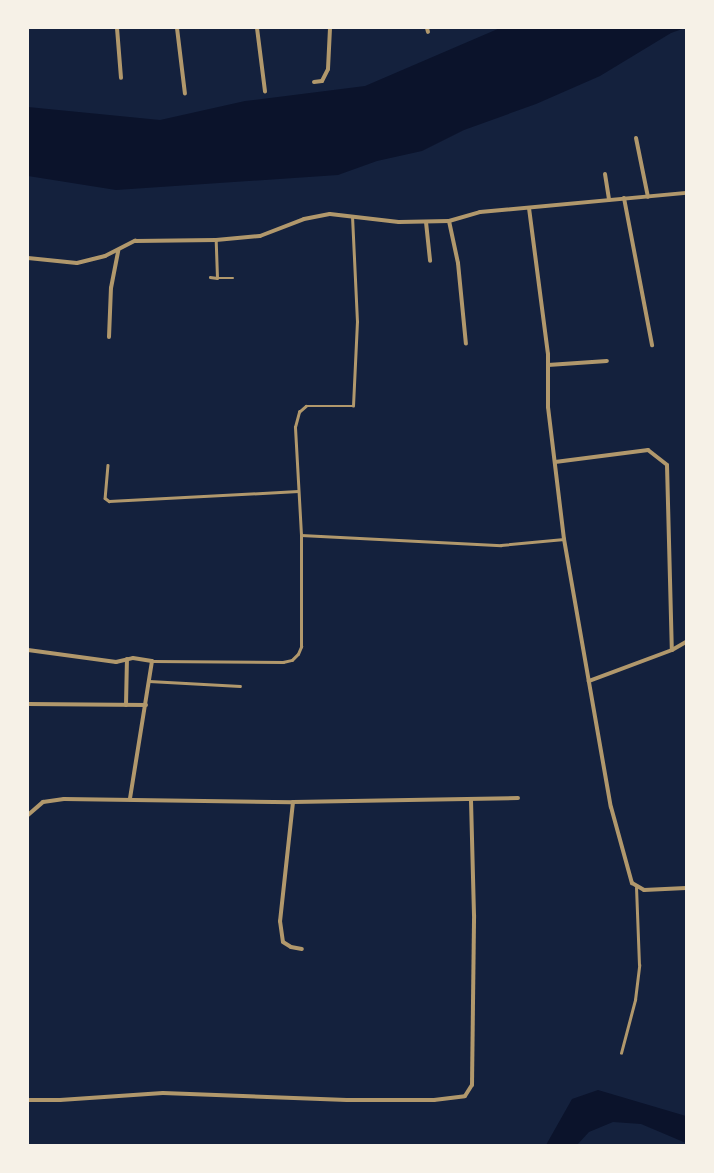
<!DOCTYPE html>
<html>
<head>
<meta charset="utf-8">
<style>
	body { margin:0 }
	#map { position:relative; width:714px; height:1173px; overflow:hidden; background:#14213d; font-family:"Roboto Condensed",sans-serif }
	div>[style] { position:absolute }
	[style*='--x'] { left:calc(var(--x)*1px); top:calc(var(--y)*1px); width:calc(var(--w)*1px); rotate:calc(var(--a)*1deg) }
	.water>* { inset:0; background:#0b132b }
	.service>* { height:2.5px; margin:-1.25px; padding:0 1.25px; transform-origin:1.25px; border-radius:1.25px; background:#b1986c }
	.minor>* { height:4px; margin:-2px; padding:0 2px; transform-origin:2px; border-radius:2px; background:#b1986c }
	span { translate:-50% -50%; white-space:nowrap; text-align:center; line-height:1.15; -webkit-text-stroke:3px #f6f1e7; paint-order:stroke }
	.frame { position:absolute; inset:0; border:29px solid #f6f1e7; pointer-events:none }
</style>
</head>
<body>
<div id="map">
	<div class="water">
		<div style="clip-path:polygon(500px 28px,685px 28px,671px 33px,600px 76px,536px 104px,464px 130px,422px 151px,377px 161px,338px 175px,116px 190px,28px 176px,28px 107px,160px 120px,245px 101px,365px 86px)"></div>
		<div style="clip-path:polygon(598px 1090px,686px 1116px,686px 1143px,641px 1124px,613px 1122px,589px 1132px,577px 1145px,546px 1145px,572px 1099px)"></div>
	</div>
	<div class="service">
		<div style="--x:210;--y:277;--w:7;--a:8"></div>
		<div style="--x:217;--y:278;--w:38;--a:-92"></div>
		<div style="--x:217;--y:278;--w:16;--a:0"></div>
		<div style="--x:108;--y:465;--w:33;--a:95"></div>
		<div style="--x:105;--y:498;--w:5;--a:37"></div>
		<div style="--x:109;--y:501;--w:189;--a:-3"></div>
		<div style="--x:301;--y:535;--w:200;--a:2.9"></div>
		<div style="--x:501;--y:545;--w:63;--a:-5.4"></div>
		<div style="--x:152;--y:661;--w:131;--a:0.4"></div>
		<div style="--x:283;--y:662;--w:9;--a:-13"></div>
		<div style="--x:292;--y:660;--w:8;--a:-45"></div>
		<div style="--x:298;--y:654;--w:8;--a:-67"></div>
		<div style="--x:301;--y:647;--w:112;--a:-90"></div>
		<div style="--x:301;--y:535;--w:108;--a:-93.2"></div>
		<div style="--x:295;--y:427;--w:16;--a:-75"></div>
		<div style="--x:299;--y:412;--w:9;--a:-41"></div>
		<div style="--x:306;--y:406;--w:47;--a:0"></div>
		<div style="--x:353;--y:406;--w:84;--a:-87.3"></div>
		<div style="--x:357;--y:322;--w:105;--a:-92.7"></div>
		<div style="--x:149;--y:681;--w:91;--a:3.1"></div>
		<div style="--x:621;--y:1053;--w:55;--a:-75.2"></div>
		<div style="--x:635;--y:1000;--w:35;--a:-83"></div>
		<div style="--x:639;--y:965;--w:77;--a:-92.2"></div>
	</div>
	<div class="minor">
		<div style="--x:117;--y:28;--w:50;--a:85.4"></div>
		<div style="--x:177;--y:28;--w:66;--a:83.1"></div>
		<div style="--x:257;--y:28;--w:64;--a:82.8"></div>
		<div style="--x:427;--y:28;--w:4;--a:76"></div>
		<div style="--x:314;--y:82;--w:8;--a:-7"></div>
		<div style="--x:322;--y:81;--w:13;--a:-63"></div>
		<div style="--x:328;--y:69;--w:41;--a:-87.2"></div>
		<div style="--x:636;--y:138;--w:60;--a:78.5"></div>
		<div style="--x:605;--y:174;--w:26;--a:81"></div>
		<div style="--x:624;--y:198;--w:150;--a:79.2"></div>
		<div style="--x:529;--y:208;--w:147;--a:82.6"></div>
		<div style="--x:548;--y:354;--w:53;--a:90"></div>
		<div style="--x:548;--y:407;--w:133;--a:83.1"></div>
		<div style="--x:564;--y:539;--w:272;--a:80.1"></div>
		<div style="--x:611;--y:807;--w:79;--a:74.6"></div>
		<div style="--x:632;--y:883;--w:14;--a:30"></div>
		<div style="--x:644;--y:890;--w:42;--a:-2.7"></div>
		<div style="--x:449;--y:221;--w:43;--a:77.9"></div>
		<div style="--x:458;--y:263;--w:81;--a:84.4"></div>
		<div style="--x:426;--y:222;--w:39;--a:84"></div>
		<div style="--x:28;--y:258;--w:49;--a:5.8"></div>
		<div style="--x:77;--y:263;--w:29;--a:-14"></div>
		<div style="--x:105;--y:256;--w:34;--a:-27"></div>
		<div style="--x:135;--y:241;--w:81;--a:-0.7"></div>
		<div style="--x:216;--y:240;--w:44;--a:-5.2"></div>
		<div style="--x:260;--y:236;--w:47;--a:-21.1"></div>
		<div style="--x:304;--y:219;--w:26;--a:-11"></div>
		<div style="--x:330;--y:214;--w:69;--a:6.6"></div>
		<div style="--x:399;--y:222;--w:50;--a:-1.1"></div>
		<div style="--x:449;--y:221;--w:32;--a:-16"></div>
		<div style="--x:480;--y:212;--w:207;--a:-5.3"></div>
		<div style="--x:109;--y:337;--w:49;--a:-87.7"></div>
		<div style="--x:111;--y:288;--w:38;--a:-79"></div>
		<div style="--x:548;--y:365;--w:59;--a:-3.9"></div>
		<div style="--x:555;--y:462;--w:94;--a:-7.4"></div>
		<div style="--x:648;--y:450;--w:24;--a:38"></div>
		<div style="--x:667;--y:465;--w:185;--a:88.5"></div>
		<div style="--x:672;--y:650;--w:89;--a:159.5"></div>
		<div style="--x:28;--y:650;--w:89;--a:7.8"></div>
		<div style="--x:116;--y:662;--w:17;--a:-13"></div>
		<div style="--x:133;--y:658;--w:19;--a:9"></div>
		<div style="--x:152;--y:661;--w:140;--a:99.1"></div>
		<div style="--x:672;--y:650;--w:16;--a:-30"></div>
		<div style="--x:28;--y:704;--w:118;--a:0.5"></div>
		<div style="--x:126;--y:705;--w:46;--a:-88.8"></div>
		<div style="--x:293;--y:802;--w:120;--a:96.2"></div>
		<div style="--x:280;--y:921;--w:21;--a:82"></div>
		<div style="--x:283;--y:942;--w:9;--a:32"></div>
		<div style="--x:291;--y:947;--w:11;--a:10"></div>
		<div style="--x:28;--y:815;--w:20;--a:-41"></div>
		<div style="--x:43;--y:802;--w:21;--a:-8"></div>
		<div style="--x:64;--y:799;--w:229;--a:0.8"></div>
		<div style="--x:293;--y:802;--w:225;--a:-1"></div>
		<div style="--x:28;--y:1100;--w:32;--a:0"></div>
		<div style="--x:60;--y:1100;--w:103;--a:-3.9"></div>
		<div style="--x:163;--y:1093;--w:184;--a:2.2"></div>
		<div style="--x:347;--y:1100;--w:87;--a:0"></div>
		<div style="--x:434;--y:1100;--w:31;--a:-7"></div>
		<div style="--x:465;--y:1096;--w:13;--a:-58"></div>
		<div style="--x:472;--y:1085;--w:170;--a:-89.3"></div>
		<div style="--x:474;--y:915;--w:116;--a:-91.5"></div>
	</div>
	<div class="frame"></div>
</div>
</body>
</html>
